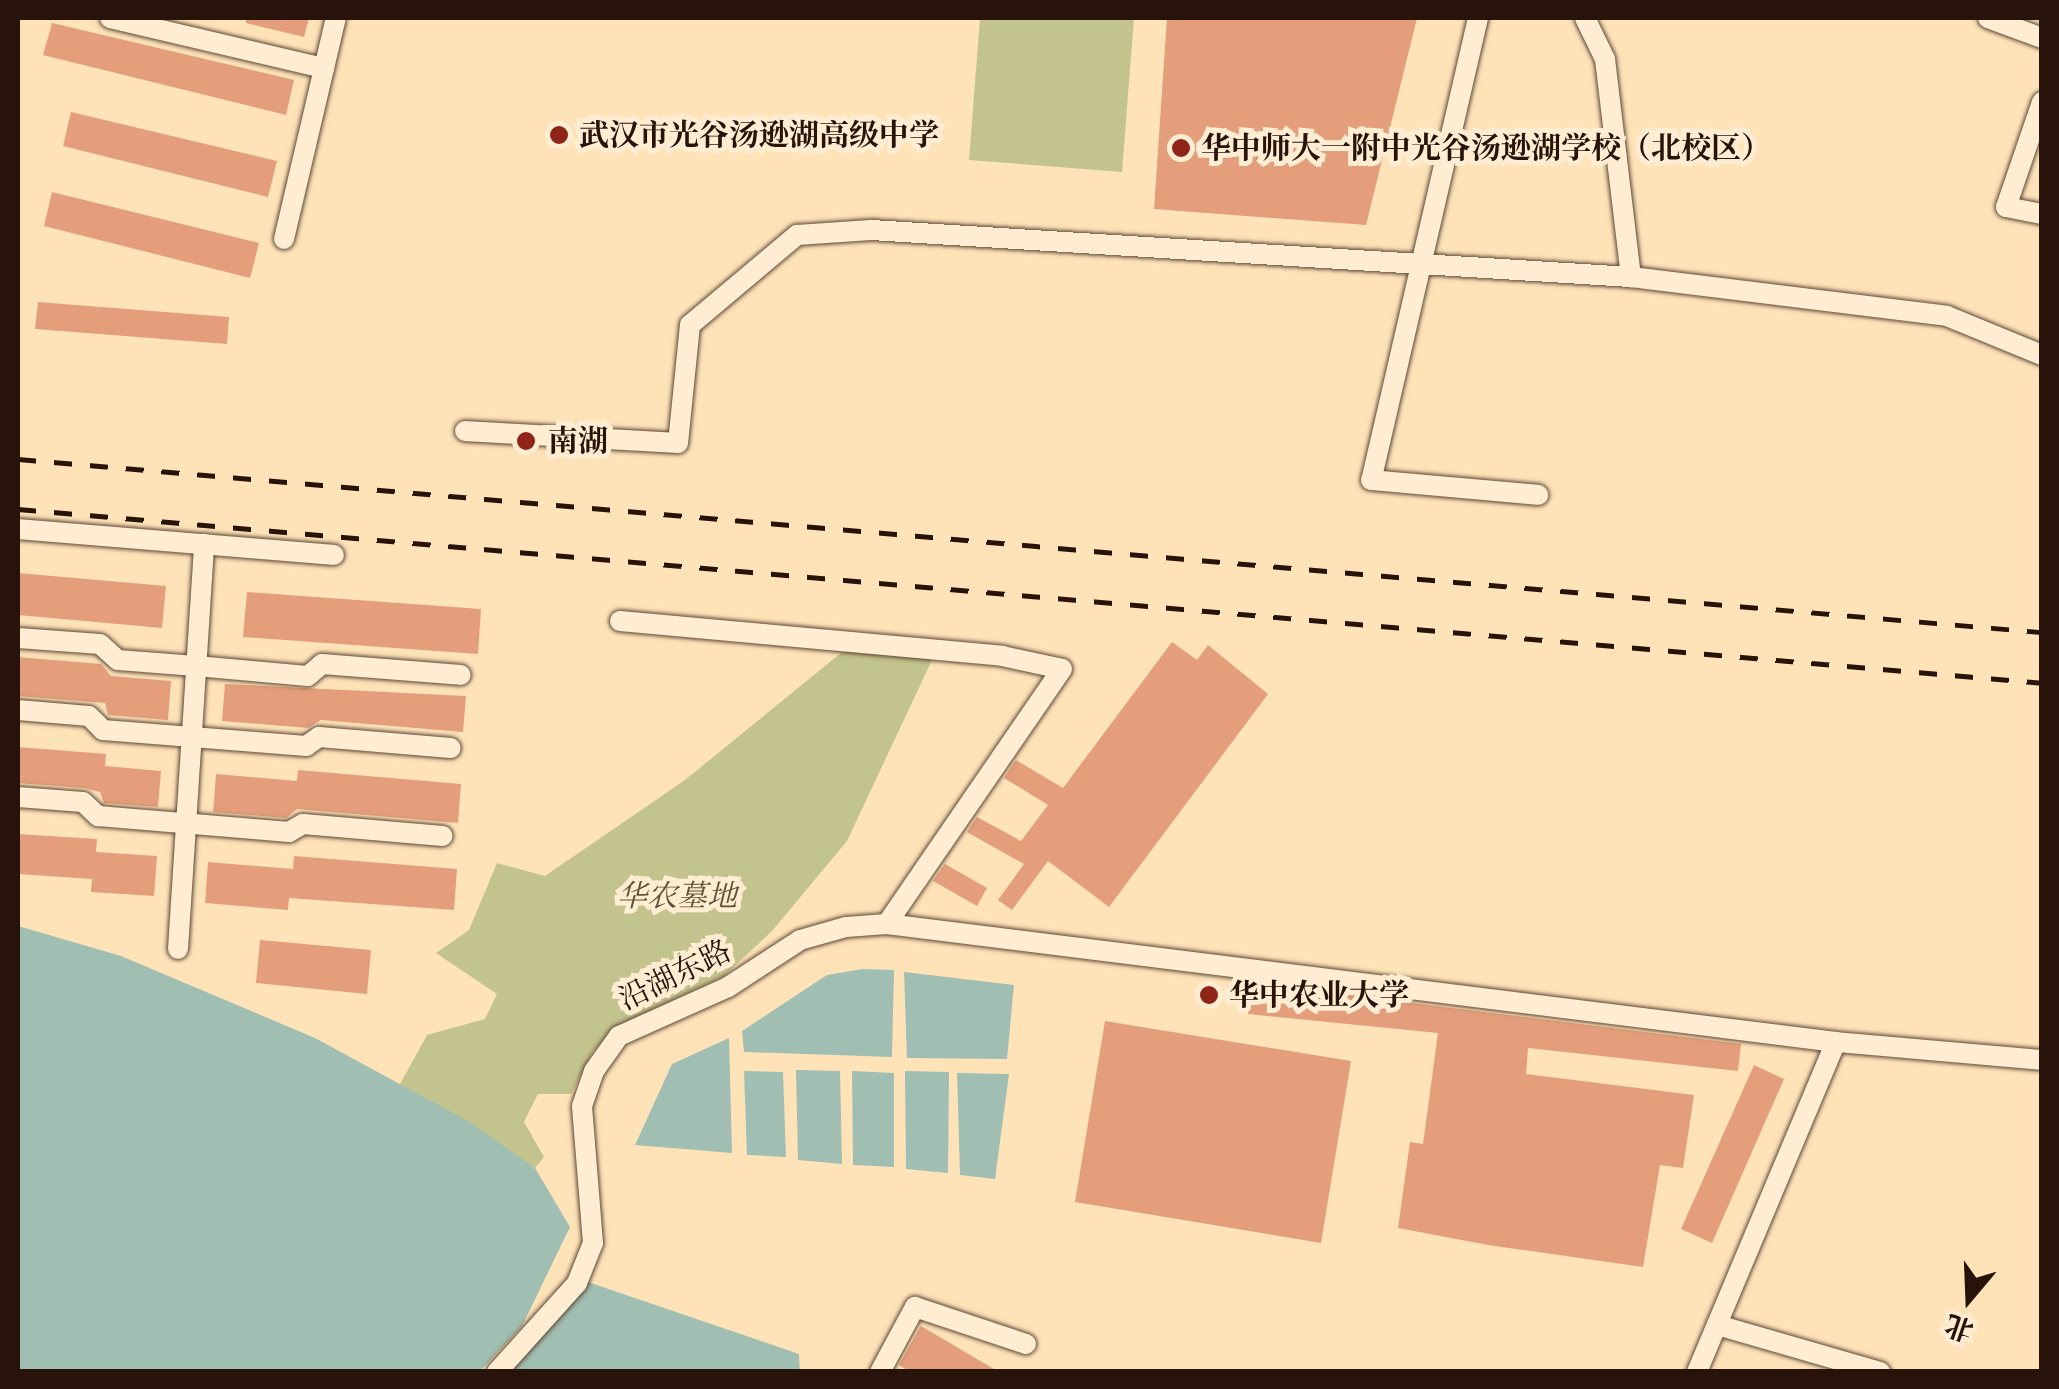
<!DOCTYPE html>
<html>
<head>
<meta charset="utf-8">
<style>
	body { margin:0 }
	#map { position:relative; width:2059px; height:1389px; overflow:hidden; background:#fee3b9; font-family:"IM FELL Great Primer","Noto Serif SC",serif }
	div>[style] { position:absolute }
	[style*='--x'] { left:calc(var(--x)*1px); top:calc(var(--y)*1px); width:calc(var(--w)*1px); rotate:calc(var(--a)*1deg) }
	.green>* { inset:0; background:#c3c38d }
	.water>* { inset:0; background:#a0beb1 }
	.building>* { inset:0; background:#e49e7b }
	.roads { filter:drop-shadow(0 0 2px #5d4735) drop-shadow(0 0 2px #5d4735) }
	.minor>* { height:20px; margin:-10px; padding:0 10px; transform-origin:10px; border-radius:10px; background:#feedd2 }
	.rail>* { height:5px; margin-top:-2.5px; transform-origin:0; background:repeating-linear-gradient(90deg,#271309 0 18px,transparent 0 36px) }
	.dots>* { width:28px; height:28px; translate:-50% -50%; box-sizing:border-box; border:5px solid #feedd2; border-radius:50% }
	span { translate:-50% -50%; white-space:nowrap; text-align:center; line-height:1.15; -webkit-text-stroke:10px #feedd2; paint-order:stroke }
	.poi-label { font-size:30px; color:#271309; font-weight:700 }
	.left { translate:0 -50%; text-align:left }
	.park-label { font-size:30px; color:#5e5137; font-style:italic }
	.street-label { font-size:30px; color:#271309 }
	.frame { position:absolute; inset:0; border:20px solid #271309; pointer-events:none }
	.north { position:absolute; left:1919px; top:1249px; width:100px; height:100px; -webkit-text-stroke:8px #feedd2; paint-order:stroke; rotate:199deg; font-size:28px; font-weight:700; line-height:40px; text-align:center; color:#271309 }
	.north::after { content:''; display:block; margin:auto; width:35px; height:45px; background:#271309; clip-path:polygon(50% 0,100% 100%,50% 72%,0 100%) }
</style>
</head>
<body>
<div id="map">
	<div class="green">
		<div style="clip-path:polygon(980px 18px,1134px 18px,1122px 172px,969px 160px)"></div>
		<div style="clip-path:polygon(852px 644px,939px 645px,847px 841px,772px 931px,724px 976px,617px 1026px,593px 1051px,571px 1094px,538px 1094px,524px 1122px,544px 1157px,535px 1168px,400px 1084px,427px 1035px,485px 1019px,497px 994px,436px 953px,469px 930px,497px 863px,545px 876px,685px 780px)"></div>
	</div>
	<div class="water">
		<div style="clip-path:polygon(18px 926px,121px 956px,315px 1038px,468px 1121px,535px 1168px,570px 1227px,522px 1326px,480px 1371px,18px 1371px)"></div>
		<div style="clip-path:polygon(863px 969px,894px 970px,892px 1057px,744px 1052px,742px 1031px,827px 975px)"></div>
		<div style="clip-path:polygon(904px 972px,1014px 985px,1007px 1059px,907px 1058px)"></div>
		<div style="clip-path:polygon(729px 1038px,732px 1153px,635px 1145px,672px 1064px)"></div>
		<div style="clip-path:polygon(796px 1070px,840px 1071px,842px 1164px,798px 1160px)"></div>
		<div style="clip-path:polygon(744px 1071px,783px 1072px,786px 1157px,747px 1155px)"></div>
		<div style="clip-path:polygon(852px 1071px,894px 1073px,894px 1167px,853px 1165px)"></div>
		<div style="clip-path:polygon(905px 1071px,949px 1072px,948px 1173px,906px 1169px)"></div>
		<div style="clip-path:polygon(957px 1073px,1009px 1074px,995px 1179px,960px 1175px)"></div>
		<div style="clip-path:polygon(588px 1282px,799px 1354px,800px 1372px,503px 1372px)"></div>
	</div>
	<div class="building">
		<div style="clip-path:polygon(246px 18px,309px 18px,304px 37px,246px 23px)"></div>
		<div style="clip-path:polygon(1167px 18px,1417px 18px,1366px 225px,1154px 209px)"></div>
		<div style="clip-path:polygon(52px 23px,294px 80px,286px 115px,43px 55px)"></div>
		<div style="clip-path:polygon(71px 112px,277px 161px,268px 197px,63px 146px)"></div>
		<div style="clip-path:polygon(52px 192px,259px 243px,250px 278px,44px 226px)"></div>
		<div style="clip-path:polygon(38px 302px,229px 317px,227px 344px,35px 329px)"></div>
		<div style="clip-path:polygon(18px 573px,166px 586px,162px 628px,18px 615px)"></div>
		<div style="clip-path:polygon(247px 592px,481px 609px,478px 654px,243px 637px)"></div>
		<div style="clip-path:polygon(1172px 642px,1197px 660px,1208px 645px,1268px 694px,1109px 907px,1048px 861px,1012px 910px,998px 900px,1024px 864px,967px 832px,977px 817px,1021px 841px,1048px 805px,1004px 778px,1016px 760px,1063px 788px)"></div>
		<div style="clip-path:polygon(18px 657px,101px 664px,111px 676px,171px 681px,168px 720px,108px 715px,105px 703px,18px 696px)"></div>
		<div style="clip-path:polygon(225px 684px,466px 696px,463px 732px,321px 720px,308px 728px,222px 721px)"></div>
		<div style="clip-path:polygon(18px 747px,106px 754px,105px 766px,161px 771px,158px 807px,104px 803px,100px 792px,84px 788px,18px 783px)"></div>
		<div style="clip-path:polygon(298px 770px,461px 784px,458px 823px,297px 809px,286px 818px,213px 812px,216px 774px,297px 781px)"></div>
		<div style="clip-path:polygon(18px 834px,97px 839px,96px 852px,157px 856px,154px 896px,91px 892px,92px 879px,18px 874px)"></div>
		<div style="clip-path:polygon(294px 856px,457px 869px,454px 910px,289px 898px,288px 910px,205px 903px,208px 862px,293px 869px)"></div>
		<div style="clip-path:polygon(945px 864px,987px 888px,977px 906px,933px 881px)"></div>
		<div style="clip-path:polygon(260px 940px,371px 950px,367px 994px,256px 983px)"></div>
		<div style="clip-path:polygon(1250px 983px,1741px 1044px,1738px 1071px,1528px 1048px,1526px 1074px,1694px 1095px,1683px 1168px,1660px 1165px,1643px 1267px,1488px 1245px,1398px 1228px,1410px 1142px,1423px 1144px,1438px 1033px,1248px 1014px)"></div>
		<div style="clip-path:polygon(1105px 1021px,1351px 1061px,1321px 1243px,1075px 1202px)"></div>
		<div style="clip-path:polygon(1754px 1065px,1784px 1079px,1712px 1243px,1681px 1229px)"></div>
		<div style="clip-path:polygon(921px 1326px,999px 1372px,910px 1372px,899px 1365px)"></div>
	</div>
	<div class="roads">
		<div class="minor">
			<div style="--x:110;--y:18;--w:220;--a:13.2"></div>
			<div style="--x:1478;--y:18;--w:474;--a:103"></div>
			<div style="--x:1371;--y:480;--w:168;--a:5.1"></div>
			<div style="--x:1585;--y:18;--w:46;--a:64"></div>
			<div style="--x:1605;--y:59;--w:220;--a:83.2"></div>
			<div style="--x:1631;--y:277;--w:318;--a:7"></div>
			<div style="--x:1947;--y:316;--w:103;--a:22.3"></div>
			<div style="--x:1988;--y:18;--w:58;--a:20.3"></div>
			<div style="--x:2042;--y:102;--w:111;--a:108.9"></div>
			<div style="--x:2006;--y:207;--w:37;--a:11"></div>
			<div style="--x:284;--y:239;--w:227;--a:-76.8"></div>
			<div style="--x:465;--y:431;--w:213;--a:3.2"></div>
			<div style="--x:678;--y:443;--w:119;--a:-84.2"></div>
			<div style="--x:690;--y:325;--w:140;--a:-40.1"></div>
			<div style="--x:797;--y:235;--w:74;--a:-3.9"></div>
			<div style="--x:871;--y:230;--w:761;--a:3.54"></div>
			<div style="--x:18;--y:529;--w:317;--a:4.7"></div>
			<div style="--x:620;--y:621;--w:384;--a:5.2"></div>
			<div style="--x:1002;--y:656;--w:61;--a:12.2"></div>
			<div style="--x:1062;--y:669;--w:309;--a:124.5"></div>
			<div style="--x:18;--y:638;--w:82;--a:4.2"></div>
			<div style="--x:100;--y:644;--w:24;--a:42"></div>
			<div style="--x:118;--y:660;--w:78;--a:4.4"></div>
			<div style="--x:196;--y:666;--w:112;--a:5.1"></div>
			<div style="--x:308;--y:676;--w:18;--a:-41"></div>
			<div style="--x:322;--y:664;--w:139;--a:4.5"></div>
			<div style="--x:18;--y:710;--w:71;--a:4.8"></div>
			<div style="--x:89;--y:716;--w:20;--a:45"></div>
			<div style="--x:103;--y:730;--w:204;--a:4.5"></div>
			<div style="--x:306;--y:746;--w:16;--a:-35"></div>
			<div style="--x:319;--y:737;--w:132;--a:4.8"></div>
			<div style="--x:18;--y:797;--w:65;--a:4.4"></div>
			<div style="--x:83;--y:802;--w:21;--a:43"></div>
			<div style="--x:98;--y:816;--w:192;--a:4.8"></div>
			<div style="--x:289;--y:832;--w:16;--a:-30"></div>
			<div style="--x:303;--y:824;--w:140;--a:4.9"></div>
			<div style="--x:178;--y:949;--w:406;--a:-86.3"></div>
			<div style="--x:1717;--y:1325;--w:170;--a:16.1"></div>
			<div style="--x:497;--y:1372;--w:120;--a:-48"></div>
			<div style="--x:577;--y:1283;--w:43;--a:-68.2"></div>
			<div style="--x:593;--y:1243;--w:137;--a:-94.6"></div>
			<div style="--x:582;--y:1106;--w:37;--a:-71"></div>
			<div style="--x:594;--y:1071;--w:43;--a:-54.5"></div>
			<div style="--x:619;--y:1036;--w:120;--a:-24.2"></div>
			<div style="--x:728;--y:987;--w:86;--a:-33.1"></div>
			<div style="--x:800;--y:940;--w:48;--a:-15.8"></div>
			<div style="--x:846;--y:927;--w:41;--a:-4.2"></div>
			<div style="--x:887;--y:924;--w:956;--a:7.09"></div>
			<div style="--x:1836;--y:1042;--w:207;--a:5"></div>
			<div style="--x:880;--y:1372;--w:74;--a:-61.7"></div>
			<div style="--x:915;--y:1307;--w:117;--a:18.4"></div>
			<div style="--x:1697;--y:1372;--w:358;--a:-67.2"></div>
		</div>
	</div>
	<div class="rail">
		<div style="--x:18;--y:459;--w:2031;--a:4.89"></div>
		<div style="--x:18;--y:509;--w:2031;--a:4.91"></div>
	</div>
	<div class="dots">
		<div style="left:559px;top:135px;background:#8f2418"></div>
		<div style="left:1181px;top:148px;background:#8f2418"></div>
		<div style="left:526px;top:441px;background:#8f2418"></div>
		<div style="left:1209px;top:995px;background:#8f2418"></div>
	</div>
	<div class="poi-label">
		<span class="left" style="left:579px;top:135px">武汉市光谷汤逊湖高级中学</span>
		<span class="left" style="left:1201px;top:148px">华中师大一附中光谷汤逊湖学校（北校区）</span>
		<span class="left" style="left:548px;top:441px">南湖</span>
		<span class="left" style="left:1229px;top:995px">华中农业大学</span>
	</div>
	<div class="park-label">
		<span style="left:677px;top:896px">华农墓地</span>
	</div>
	<div class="street-label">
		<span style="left:675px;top:975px;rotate:-26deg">沿湖东路</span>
	</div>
	<div class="frame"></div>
	<div class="north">北</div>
</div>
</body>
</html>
